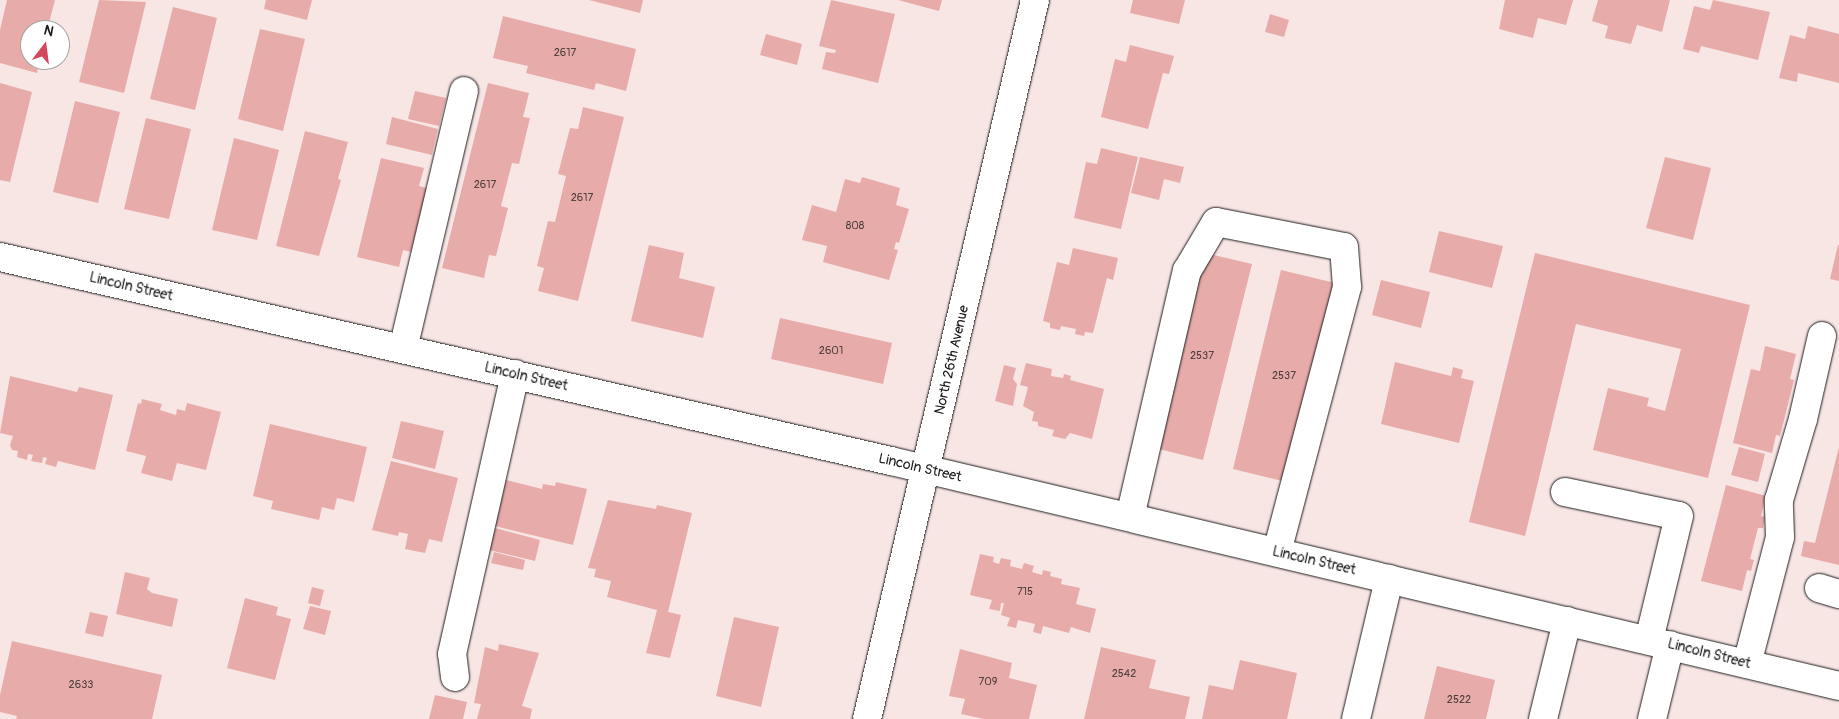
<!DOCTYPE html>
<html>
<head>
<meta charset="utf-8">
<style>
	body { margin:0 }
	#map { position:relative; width:1839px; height:719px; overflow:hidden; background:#f8e6e5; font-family:Pangolin,sans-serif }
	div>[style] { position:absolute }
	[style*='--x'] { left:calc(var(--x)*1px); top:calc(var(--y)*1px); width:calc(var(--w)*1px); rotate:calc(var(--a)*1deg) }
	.building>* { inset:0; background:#e7aba9 }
	.roads { filter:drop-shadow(0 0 1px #1c1c1c) drop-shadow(0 0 1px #1c1c1c) }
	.minor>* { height:28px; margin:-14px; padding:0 14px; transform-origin:14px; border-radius:14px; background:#fff }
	span { translate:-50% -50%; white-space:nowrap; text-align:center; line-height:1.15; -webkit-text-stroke:4px #fff; paint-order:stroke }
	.number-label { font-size:11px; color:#4f403f }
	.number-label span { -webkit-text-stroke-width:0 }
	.street-label { font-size:14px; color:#1c1c1c }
	.north { position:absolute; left:20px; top:20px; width:50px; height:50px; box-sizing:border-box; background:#fff; border:1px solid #a4a4a4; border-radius:50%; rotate:15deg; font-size:14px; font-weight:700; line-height:20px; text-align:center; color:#1c1c1c }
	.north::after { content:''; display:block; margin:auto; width:18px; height:22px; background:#d1495b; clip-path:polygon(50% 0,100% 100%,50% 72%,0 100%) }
</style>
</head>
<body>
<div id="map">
	<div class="building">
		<div style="clip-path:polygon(7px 0,55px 0,47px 30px,30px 30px,30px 60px,40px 60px,37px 73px,0 63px,0 30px)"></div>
		<div style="clip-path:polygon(99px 0,146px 2px,124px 93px,79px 82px)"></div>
		<div style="clip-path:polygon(266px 0,312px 0,307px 20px,264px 9px)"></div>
		<div style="clip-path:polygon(589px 0,643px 0,640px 13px)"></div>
		<div style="clip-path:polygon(831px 0,895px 14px,878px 83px,822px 69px,826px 52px,835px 53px,836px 50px,819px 46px)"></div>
		<div style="clip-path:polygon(898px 0,942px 0,939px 11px)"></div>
		<div style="clip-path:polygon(1133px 0,1185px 0,1179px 24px,1130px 13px)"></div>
		<div style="clip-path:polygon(1505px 0,1573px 0,1566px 25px,1538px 18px,1533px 38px,1499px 29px)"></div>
		<div style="clip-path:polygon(1598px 0,1670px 0,1662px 32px,1637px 25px,1631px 44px,1605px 38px,1608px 26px,1592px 21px)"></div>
		<div style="clip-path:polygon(1713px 0,1770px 12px,1758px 60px,1701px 46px,1699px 53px,1683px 49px,1694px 6px,1710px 10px)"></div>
		<div style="clip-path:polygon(173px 7px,217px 18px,195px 110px,150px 99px)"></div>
		<div style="clip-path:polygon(1270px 14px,1289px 20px,1284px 37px,1265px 32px)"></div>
		<div style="clip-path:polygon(503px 16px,636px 49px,626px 91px,596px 83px,594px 90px,526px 73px,528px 66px,493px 58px)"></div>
		<div style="clip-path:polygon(1808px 26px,1839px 34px,1839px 83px,1798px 73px,1797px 82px,1779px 78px,1790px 35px,1805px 39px)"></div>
		<div style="clip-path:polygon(260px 29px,305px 39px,283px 131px,238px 119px)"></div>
		<div style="clip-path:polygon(766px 34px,802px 44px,797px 65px,760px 55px)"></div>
		<div style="clip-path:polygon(1130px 45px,1174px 56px,1169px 74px,1163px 73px,1148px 129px,1101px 117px,1115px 59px,1126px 62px)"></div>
		<div style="clip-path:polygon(0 83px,32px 92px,10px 182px,0 180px)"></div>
		<div style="clip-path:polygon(488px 83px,529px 93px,523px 117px,530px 118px,519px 164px,512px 163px,501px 206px,508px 208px,496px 256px,489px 255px,484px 278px,442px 268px)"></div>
		<div style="clip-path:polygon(415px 91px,446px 98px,439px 126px,408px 119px)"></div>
		<div style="clip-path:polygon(75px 101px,120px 112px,98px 203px,53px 192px)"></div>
		<div style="clip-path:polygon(583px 107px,624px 117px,578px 301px,538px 291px,544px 268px,537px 266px,548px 221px,555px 222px,566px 176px,558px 174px,570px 128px,578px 129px)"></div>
		<div style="clip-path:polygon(392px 117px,438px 129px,432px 155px,386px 144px)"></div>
		<div style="clip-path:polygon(146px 118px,191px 129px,169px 219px,124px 209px)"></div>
		<div style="clip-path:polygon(305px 131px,348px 142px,338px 179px,341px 180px,319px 256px,276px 246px)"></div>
		<div style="clip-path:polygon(234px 138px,279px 150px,257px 240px,212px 230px)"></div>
		<div style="clip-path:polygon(1101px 148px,1138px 157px,1121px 229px,1074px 218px,1086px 162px,1097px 164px)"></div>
		<div style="clip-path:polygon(1140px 157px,1184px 167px,1180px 183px,1164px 179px,1159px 200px,1131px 193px)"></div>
		<div style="clip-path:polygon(1665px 157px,1711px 168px,1693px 240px,1646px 228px)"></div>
		<div style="clip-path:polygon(381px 158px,424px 168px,419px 186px,427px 188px,411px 252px,403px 250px,399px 267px,357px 257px)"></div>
		<div style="clip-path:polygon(862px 177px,900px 188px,896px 205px,909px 209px,899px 243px,896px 242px,894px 249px,898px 250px,889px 280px,823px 262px,827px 246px,802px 240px,812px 205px,836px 212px,845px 179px,860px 183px)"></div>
		<div style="clip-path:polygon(1439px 231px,1503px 246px,1492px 288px,1429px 272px)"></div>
		<div style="clip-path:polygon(649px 245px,684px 253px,679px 278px,715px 287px,703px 338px,631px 321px)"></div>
		<div style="clip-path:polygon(1838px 245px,1839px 245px,1839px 281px,1830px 279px)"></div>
		<div style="clip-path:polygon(1073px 248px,1118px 258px,1113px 280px,1107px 278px,1093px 333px,1085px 332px,1084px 336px,1075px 334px,1076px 329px,1061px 326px,1060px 330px,1050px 328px,1050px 323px,1043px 321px,1057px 262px,1069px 265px)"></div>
		<div style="clip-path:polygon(1201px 252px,1252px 264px,1203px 460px,1151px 447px)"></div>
		<div style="clip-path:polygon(1535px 253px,1750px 305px,1708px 478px,1593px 450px,1608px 388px,1649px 398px,1647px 406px,1665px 411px,1681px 349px,1576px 324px,1525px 536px,1469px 522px)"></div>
		<div style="clip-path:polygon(1281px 270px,1335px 283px,1287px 482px,1233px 469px)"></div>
		<div style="clip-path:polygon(1381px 280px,1430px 292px,1421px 328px,1372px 315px)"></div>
		<div style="clip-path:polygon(780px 318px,892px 343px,883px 384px,771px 359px)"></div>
		<div style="clip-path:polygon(1765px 346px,1796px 354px,1790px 379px,1794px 380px,1780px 436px,1776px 435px,1772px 453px,1733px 443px,1751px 369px,1760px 371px)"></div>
		<div style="clip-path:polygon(1395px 362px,1451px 376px,1453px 367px,1463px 370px,1461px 378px,1474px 381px,1459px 443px,1381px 424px)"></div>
		<div style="clip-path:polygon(1026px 363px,1052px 369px,1051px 376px,1063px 378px,1064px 374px,1071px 376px,1070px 380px,1104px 389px,1092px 439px,1070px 433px,1065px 439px,1052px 436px,1054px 430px,1038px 426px,1038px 422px,1032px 421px,1034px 412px,1023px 406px,1028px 387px,1020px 385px)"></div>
		<div style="clip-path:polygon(1004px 365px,1016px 368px,1013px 379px,1017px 384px,1013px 406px,995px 401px)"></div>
		<div style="clip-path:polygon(10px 376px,77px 392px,79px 387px,113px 395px,95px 470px,58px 461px,56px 467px,45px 464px,47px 458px,43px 457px,42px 463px,31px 461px,33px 455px,28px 454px,27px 460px,17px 457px,18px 451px,12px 450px,10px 445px,13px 436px,0 433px)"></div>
		<div style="clip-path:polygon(142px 399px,162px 404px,160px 410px,176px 415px,177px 409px,185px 411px,187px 403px,221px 412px,206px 470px,177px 463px,172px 481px,141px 473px,146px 456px,126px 451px,138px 403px,141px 404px)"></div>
		<div style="clip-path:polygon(401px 421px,444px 431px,435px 469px,392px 458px)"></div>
		<div style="clip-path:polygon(270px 424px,367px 447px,354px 502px,337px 498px,334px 510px,322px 507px,319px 520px,271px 509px,273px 501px,253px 496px)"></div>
		<div style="clip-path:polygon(1739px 447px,1765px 454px,1758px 482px,1731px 475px)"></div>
		<div style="clip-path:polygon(1839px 447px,1839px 565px,1801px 556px,1804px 541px,1815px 543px)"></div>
		<div style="clip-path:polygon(391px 461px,458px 478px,442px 542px,429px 539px,425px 553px,405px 549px,408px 534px,399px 532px,398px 536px,372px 530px)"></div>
		<div style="clip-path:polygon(506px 480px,542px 489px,543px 484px,555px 486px,556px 482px,587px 489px,573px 545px,495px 526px)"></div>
		<div style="clip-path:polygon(1726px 485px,1766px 496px,1761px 516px,1765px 517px,1763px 528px,1758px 528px,1750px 559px,1754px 560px,1751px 571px,1747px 570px,1742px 591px,1701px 581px)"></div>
		<div style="clip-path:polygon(608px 500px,656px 509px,657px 505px,692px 513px,668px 612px,681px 615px,670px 658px,646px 653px,657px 610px,607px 597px,611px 581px,594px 577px,596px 569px,588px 568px)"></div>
		<div style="clip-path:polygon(495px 528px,540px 540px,535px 561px,489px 550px)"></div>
		<div style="clip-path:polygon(494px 552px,525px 560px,523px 570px,491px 563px)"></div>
		<div style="clip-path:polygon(980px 554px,994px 557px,993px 562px,999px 564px,1001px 558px,1011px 560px,1010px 566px,1022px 569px,1024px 563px,1034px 566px,1032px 572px,1042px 575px,1043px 570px,1051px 572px,1050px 576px,1062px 579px,1061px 584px,1080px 588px,1076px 604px,1096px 609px,1090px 633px,1071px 627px,1069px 633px,1043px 626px,1041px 634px,1033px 632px,1035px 624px,1018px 620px,1016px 628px,1007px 626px,1010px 618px,1001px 615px,1004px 603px,1001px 603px,1000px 611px,989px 609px,992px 600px,970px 595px)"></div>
		<div style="clip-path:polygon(125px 572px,150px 578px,147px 589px,152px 593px,178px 599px,172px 627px,116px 614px)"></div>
		<div style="clip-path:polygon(312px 587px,324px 590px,320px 606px,308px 603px)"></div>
		<div style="clip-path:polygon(245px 598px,278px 607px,276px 615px,291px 619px,275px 680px,227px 668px)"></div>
		<div style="clip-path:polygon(310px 606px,331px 611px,325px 635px,303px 629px)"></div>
		<div style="clip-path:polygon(90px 612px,108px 616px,103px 637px,85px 633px)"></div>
		<div style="clip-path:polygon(734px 617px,779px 627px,761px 707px,716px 696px)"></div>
		<div style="clip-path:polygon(12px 641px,162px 675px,152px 719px,16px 719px,17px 716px,0 712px,0 695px)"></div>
		<div style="clip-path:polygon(499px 644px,539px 653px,522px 706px,532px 709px,530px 719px,477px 719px,481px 704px,474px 703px,485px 647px,498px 651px)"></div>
		<div style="clip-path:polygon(1101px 647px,1156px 660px,1149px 688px,1190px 697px,1185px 719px,1084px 719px)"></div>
		<div style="clip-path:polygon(960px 649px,1012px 663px,1009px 678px,1037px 685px,1029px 719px,984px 719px,961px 714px,965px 699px,949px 696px)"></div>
		<div style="clip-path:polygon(1240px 660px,1297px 673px,1287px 719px,1202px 719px,1209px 685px,1233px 690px)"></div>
		<div style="clip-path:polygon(1437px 666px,1495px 680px,1486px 719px,1424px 719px)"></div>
		<div style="clip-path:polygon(435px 695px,467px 702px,463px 719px,429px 719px)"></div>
	</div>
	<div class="roads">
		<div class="minor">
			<div style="--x:0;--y:257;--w:914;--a:12.9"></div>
			<div style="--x:891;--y:461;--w:974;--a:13.35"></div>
			<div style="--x:403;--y:349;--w:265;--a:-76.7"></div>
			<div style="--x:1565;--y:492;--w:116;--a:11.9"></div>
			<div style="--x:1679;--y:516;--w:128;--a:103.6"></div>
			<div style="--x:1130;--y:517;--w:253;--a:-77"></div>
			<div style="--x:1187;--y:271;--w:57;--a:-59.4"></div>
			<div style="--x:1216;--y:222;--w:130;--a:11.1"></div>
			<div style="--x:1344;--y:247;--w:40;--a:85.7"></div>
			<div style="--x:1347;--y:287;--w:274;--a:104.8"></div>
			<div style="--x:1819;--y:588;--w:21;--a:17"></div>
			<div style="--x:1747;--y:664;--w:131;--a:-75.4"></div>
			<div style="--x:1780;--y:537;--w:37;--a:-92"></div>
			<div style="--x:1779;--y:500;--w:84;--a:-73.5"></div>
			<div style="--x:1803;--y:419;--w:85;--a:-77.1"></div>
			<div style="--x:455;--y:677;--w:23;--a:-97"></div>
			<div style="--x:452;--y:654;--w:287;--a:-77.3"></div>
			<div style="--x:867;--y:719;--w:738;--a:-76.85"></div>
			<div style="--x:1356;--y:719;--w:144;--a:-76.7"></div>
			<div style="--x:1543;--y:719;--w:101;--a:-76.2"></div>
			<div style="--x:1652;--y:719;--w:76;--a:-76.3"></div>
		</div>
	</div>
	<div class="number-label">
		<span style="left:565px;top:53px">2617</span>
		<span style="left:485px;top:185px">2617</span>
		<span style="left:582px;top:198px">2617</span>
		<span style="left:855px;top:226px">808</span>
		<span style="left:831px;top:351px">2601</span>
		<span style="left:1202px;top:356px">2537</span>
		<span style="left:1284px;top:376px">2537</span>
		<span style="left:1025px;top:592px">715</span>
		<span style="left:1124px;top:674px">2542</span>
		<span style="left:988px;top:682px">709</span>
		<span style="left:81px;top:685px">2633</span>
		<span style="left:1459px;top:700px">2522</span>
	</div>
	<div class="street-label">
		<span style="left:131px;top:287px;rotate:13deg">Lincoln Street</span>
		<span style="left:952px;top:360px;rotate:-77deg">North 26th Avenue</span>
		<span style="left:526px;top:377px;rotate:13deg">Lincoln Street</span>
		<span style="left:920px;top:468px;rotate:13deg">Lincoln Street</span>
		<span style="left:1314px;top:561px;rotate:13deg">Lincoln Street</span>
		<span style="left:1709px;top:654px;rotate:14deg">Lincoln Street</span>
	</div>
	<div class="north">N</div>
</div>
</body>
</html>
